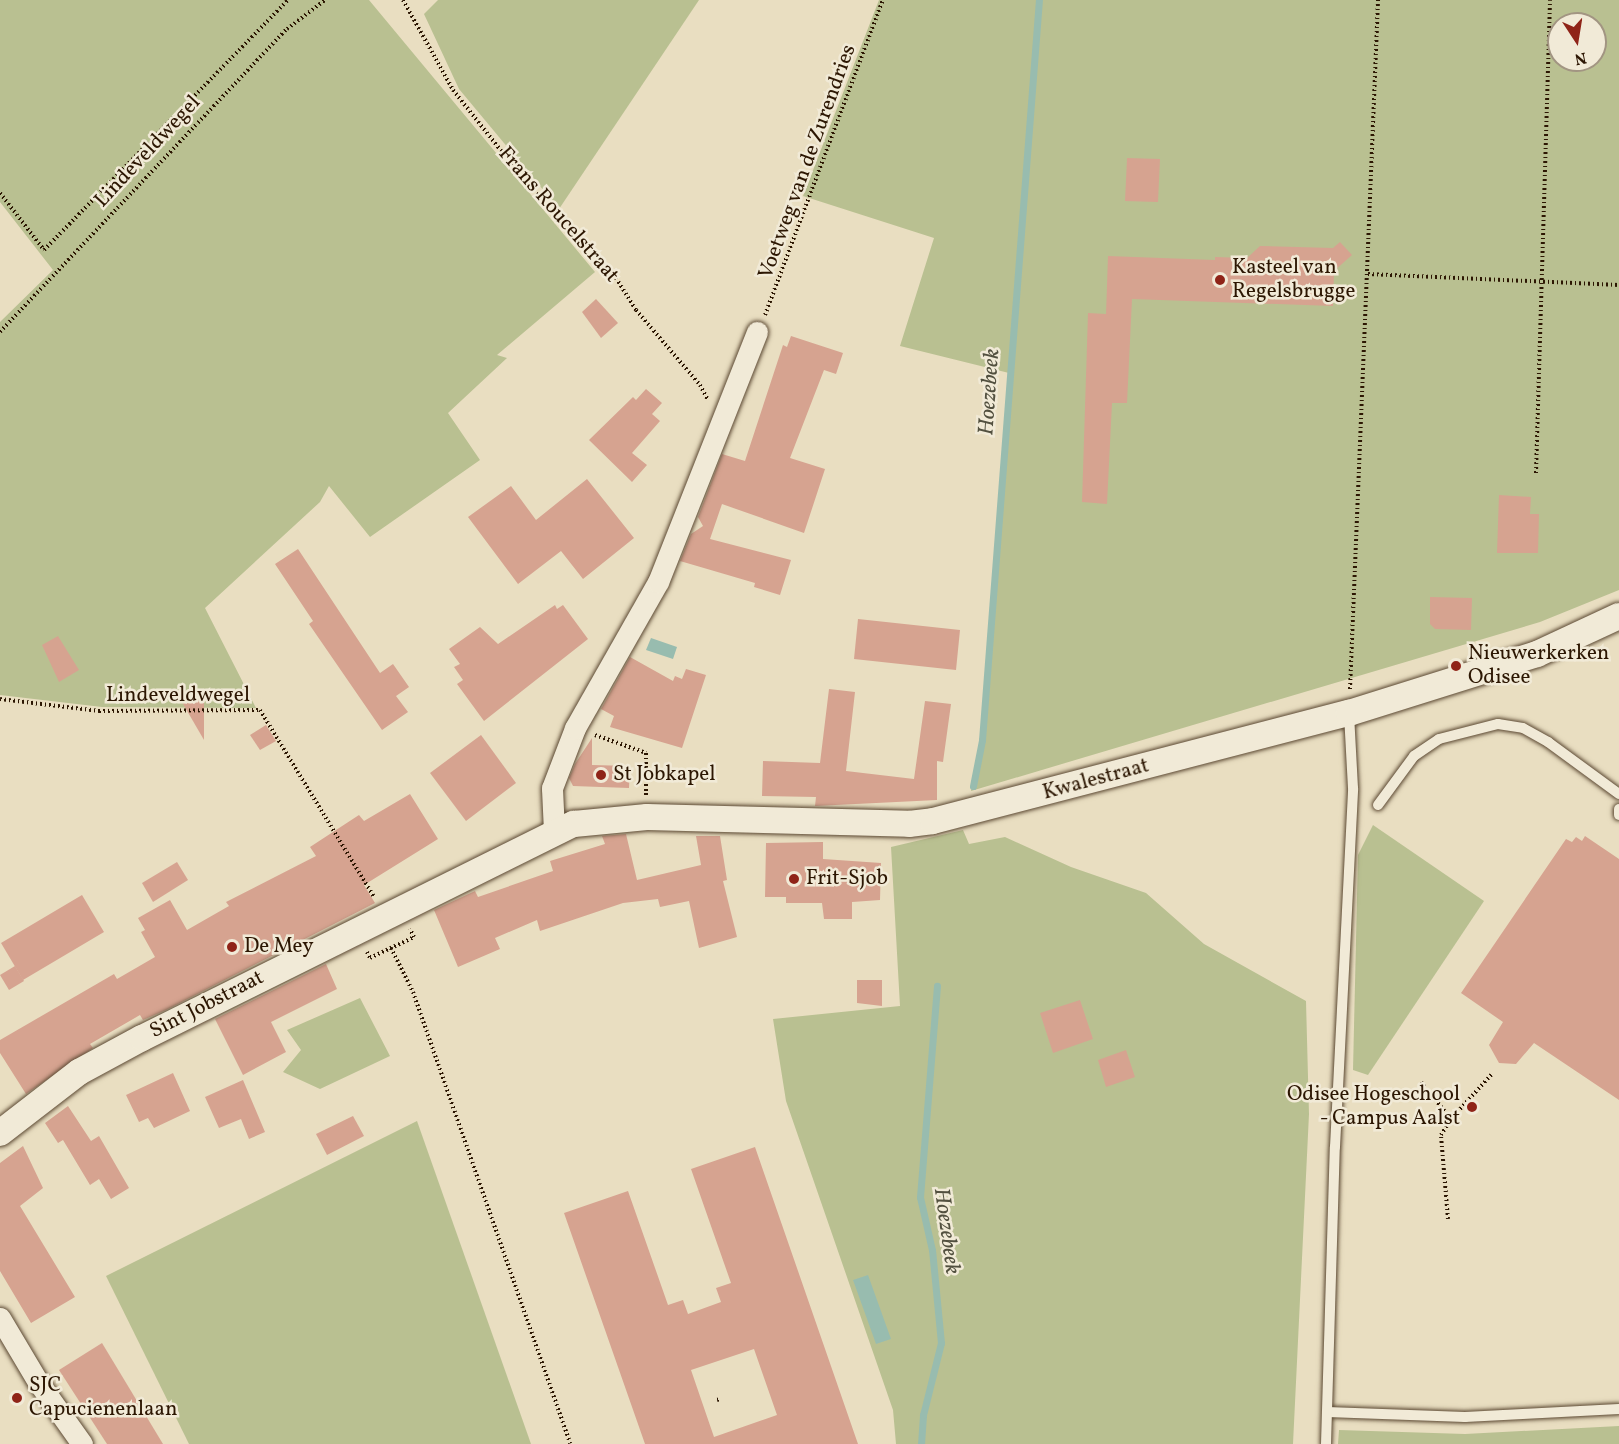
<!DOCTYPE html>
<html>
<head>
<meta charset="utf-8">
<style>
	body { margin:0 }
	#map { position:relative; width:1619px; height:1444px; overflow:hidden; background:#e9dec1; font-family:Vollkorn,serif }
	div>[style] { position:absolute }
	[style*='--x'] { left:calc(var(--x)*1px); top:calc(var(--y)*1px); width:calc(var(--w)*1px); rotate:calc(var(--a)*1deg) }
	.green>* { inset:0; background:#b9c091 }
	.water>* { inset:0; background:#98bcaf }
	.stream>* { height:7px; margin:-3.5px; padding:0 3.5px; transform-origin:3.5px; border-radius:3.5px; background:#98bcaf }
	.building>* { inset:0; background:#d6a390 }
	.path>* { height:4px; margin-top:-2px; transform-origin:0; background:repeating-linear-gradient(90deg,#2c1602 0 1.5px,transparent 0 4.5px) }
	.roads { filter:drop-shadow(0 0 2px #5b4832) drop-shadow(0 0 2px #5b4832) }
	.service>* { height:10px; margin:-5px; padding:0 5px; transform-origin:5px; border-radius:5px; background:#f1ead7 }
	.minor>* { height:21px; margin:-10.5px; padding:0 10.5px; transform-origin:10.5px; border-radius:10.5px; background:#f1ead7 }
	.tertiary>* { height:26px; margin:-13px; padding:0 13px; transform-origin:13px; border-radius:13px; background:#f1ead7 }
	.dots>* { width:16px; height:16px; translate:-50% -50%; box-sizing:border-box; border:3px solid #f1ead7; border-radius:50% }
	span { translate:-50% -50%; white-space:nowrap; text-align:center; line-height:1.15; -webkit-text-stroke:5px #f1ead7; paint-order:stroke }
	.street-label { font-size:21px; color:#2c1602 }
	.poi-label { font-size:21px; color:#2c1602 }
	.left { translate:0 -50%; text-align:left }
	.right { translate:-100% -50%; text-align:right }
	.water-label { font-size:22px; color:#52503f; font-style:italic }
	.north { position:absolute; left:1547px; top:12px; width:60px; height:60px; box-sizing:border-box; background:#f1ead7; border:2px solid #a29582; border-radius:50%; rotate:168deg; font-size:16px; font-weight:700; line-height:24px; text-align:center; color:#2c1602 }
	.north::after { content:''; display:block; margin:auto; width:21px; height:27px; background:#8f2418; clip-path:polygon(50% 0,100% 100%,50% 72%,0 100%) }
</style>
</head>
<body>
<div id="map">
	<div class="green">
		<div style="clip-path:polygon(0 0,369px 0,595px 272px,497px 355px,507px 358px,448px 413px,480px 460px,370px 537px,329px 486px,320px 502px,205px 608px,256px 708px,102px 707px,0 695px,0 322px,53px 270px,0 202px)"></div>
		<div style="clip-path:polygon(438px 0,699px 0,559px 209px,459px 89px,424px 14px)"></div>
		<div style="clip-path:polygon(evenodd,879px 0,1619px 0,1619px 590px,1540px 622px,971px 791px,982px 740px,1009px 373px,900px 346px,934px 238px,803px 196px,879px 0,1559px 24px,1595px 24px,1595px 60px,1559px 60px,1559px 24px)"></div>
		<div style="clip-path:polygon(1373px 825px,1484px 901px,1368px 1075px,1353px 1070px,1358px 855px)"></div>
		<div style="clip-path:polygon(963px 830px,969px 844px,1005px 837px,1071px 867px,1146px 893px,1204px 944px,1306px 1001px,1309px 1114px,1293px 1444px,896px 1444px,893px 1410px,786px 1101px,773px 1019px,900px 1006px,891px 847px)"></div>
		<div style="clip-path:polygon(360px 998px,390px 1056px,320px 1089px,283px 1072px,301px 1050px,287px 1030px)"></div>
		<div style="clip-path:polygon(417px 1121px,531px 1444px,189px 1444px,106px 1276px)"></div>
		<div style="clip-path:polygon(1619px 1426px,1619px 1444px,1338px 1444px,1339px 1430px,1465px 1434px)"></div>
	</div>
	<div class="water">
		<div style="clip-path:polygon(651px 638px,677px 647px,673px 659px,646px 650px)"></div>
		<div style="clip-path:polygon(868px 1275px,891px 1339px,876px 1344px,853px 1280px)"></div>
	</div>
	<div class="stream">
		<div style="--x:973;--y:786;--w:47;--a:-78.9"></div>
		<div style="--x:982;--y:740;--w:742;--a:-85.6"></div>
		<div style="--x:921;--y:1444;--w:29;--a:-86"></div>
		<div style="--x:923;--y:1415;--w:74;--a:-76"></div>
		<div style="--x:941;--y:1343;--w:93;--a:-95.5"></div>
		<div style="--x:932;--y:1250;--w:54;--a:-102.8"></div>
		<div style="--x:920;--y:1197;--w:212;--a:-85.4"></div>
	</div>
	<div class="building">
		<div style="clip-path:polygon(1127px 158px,1160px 159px,1158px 202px,1125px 201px)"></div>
		<div style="clip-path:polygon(1340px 242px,1352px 255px,1334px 271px,1333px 306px,1132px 299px,1127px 403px,1112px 403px,1107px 504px,1082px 502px,1088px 313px,1106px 314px,1108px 256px,1215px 260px,1215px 257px,1247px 258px,1260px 246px,1333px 248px)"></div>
		<div style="clip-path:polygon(596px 299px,618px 323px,601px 338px,582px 312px)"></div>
		<div style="clip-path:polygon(791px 336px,843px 353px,836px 374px,824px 370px,790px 458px,825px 469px,804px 533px,722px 504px,710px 539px,791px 560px,780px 595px,754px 587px,755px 583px,680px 561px,691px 534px,703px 526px,698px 517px,722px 454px,745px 461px,783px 345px,787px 347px)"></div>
		<div style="clip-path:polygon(646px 389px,662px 403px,652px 414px,660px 421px,632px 453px,647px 465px,632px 482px,589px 440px,633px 397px,636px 400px)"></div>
		<div style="clip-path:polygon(587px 479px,634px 538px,583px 579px,561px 551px,518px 584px,468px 517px,511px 486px,536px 520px)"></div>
		<div style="clip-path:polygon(1499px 495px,1531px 497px,1530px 514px,1539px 514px,1538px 553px,1497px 553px)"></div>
		<div style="clip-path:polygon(298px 549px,380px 673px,393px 664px,409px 687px,396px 696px,408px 712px,382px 730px,309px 624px,313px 621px,275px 564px)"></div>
		<div style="clip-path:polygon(1430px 597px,1472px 598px,1471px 630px,1435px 629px,1430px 624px)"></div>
		<div style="clip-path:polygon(555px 605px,557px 609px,563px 605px,588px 639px,484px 721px,457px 684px,463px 680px,454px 667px,460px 664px,449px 649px,480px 627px,498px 644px)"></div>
		<div style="clip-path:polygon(858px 619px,960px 630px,956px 670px,854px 659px)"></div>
		<div style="clip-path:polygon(58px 636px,79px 670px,59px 682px,42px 645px)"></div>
		<div style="clip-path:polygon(630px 657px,673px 681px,675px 676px,682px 679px,686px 669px,706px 675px,682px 748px,610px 727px,614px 716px,601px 709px)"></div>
		<div style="clip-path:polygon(829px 689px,855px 692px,846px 771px,914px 779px,925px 701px,951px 704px,943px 762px,937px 761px,937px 800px,815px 806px,816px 797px,762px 796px,763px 761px,820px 763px)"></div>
		<div style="clip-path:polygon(179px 697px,204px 697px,204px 740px)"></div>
		<div style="clip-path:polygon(266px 725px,276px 741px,260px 750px,250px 735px)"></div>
		<div style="clip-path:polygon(481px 735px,516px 783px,466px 821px,430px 773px)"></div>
		<div style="clip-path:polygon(592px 738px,592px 765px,630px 766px,629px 788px,573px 786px,569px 778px,575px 764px)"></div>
		<div style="clip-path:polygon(410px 794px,438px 839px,364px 885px,375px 903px,166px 1010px,143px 1020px,140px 1015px,90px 1044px,93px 1048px,26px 1094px,0 1053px,0 1040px,114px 974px,117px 979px,155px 957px,141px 932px,145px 930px,138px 918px,170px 900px,187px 930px,229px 906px,226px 902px,316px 856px,310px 847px,359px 815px,364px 821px)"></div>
		<div style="clip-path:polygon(626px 834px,637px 880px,701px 865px,696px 836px,720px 836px,727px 880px,723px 881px,737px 937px,699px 948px,689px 901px,660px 907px,658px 899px,623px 903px,540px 931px,537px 920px,495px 938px,500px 949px,458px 967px,434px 910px,475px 891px,478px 897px,553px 871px,550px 861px,605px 844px,602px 836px)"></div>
		<div style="clip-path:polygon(1585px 836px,1619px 859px,1619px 1100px,1534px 1043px,1516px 1064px,1499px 1063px,1489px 1045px,1503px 1022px,1461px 993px,1566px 839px,1572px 842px,1576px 837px,1582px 841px)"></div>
		<div style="clip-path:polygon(823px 842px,823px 859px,881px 863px,880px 900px,852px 902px,852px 919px,824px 919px,822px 903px,786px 903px,786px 897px,765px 897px,766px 843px)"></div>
		<div style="clip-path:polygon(177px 862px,188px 880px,153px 902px,142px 883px)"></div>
		<div style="clip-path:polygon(82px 895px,104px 932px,23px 980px,1px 943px)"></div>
		<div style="clip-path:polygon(326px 964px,337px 989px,271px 1022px,286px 1052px,243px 1075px,215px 1019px)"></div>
		<div style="clip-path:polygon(15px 966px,24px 981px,9px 990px,0 975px)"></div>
		<div style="clip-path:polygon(857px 980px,882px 980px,882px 1006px,857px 1003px)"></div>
		<div style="clip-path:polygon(1080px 1000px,1093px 1039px,1053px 1053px,1040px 1013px)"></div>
		<div style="clip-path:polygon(1126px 1050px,1135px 1077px,1106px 1087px,1098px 1060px)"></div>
		<div style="clip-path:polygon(173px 1073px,190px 1111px,154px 1128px,148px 1118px,139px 1122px,126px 1095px)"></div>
		<div style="clip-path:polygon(243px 1080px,265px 1132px,249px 1139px,241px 1119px,219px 1128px,205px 1097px)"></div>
		<div style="clip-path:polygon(68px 1106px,91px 1141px,99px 1136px,129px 1188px,111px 1199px,99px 1179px,90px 1185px,63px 1140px,58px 1143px,45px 1123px)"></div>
		<div style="clip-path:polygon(353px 1116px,364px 1136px,327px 1155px,316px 1134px)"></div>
		<div style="clip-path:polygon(23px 1146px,43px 1188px,20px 1206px,75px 1297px,31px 1323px,0 1271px,0 1163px)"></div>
		<div style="clip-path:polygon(evenodd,755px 1147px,858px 1444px,645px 1444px,564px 1213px,628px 1191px,668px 1305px,683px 1300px,688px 1314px,721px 1302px,716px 1288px,731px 1283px,691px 1169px,755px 1147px,754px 1349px,777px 1415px,714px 1437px,691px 1370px,754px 1349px)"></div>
		<div style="clip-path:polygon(102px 1343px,163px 1444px,107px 1444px,59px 1370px)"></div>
	</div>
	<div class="path">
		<div style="--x:403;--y:0;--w:103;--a:60.9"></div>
		<div style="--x:453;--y:90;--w:124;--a:51.6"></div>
		<div style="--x:530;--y:187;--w:125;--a:46.6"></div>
		<div style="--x:616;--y:278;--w:38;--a:58"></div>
		<div style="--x:636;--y:310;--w:99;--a:49.5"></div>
		<div style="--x:700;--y:385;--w:17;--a:62"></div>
		<div style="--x:0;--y:193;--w:72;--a:52.3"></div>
		<div style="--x:44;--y:250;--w:349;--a:-45.7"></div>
		<div style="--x:1368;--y:274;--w:251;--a:2.5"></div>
		<div style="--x:765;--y:315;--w:336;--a:-69.5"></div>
		<div style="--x:0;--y:332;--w:417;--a:-46.6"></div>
		<div style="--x:287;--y:29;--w:48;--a:-37.3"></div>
		<div style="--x:1536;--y:473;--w:473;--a:-88.3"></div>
		<div style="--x:1350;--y:689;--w:690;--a:-87.67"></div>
		<div style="--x:0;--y:699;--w:100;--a:6.9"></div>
		<div style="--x:99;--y:711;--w:161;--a:-0.4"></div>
		<div style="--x:260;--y:710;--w:219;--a:58.6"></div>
		<div style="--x:595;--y:735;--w:54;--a:19.4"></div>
		<div style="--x:646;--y:753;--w:42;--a:90"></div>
		<div style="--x:391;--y:948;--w:49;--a:63.4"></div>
		<div style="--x:413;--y:992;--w:478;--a:70.8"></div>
		<div style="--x:367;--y:952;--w:7;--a:63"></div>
		<div style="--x:370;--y:958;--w:49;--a:-25.5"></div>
		<div style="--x:414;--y:937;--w:9;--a:-117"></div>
		<div style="--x:1421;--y:1082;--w:48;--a:51"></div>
		<div style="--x:1451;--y:1119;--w:61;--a:-47.7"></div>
		<div style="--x:1448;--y:1219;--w:84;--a:-94.8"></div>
		<div style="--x:1441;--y:1135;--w:19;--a:-58"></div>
		<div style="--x:717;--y:1400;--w:3;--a:-18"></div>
	</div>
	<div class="roads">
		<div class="service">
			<div style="--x:1378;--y:805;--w:61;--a:-53.7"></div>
			<div style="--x:1414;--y:756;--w:30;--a:-34"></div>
			<div style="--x:1439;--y:739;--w:61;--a:-14.3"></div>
			<div style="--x:1498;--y:724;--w:25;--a:9"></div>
			<div style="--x:1523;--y:728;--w:29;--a:29"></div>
			<div style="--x:1548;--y:742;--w:88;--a:36.2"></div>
			<div style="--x:1619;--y:809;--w:6;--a:90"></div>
			<div style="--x:1327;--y:1412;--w:138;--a:2.1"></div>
			<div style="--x:1465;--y:1417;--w:154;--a:-3"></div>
			<div style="--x:1326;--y:1444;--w:297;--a:-88.3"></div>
			<div style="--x:1335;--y:1147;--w:359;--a:-87.1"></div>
			<div style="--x:1353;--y:788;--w:75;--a:-93.1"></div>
		</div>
		<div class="minor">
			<div style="--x:554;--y:831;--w:43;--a:-92.7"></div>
			<div style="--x:552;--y:788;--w:64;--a:-69"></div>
			<div style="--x:575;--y:728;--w:168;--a:-60.4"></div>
			<div style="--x:658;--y:582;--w:269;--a:-68.4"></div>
			<div style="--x:0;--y:1318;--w:74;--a:59.3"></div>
			<div style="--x:38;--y:1382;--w:76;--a:54.6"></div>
		</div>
		<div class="tertiary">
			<div style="--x:0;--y:1133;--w:100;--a:-37.7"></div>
			<div style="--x:79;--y:1072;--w:72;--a:-28.4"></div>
			<div style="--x:142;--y:1038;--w:482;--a:-26.4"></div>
			<div style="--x:574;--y:824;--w:73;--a:-5.5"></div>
			<div style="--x:647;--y:817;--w:262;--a:1.5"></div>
			<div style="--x:909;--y:824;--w:24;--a:-7"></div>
			<div style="--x:933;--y:821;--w:430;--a:-14.6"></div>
			<div style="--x:1349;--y:713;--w:197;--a:-17.4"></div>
			<div style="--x:1537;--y:654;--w:90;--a:-24.9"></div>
		</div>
	</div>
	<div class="dots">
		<div style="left:1220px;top:280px;background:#8f2418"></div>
		<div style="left:1456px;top:666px;background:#8f2418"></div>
		<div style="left:601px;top:775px;background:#8f2418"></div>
		<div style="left:794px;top:879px;background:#8f2418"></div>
		<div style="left:232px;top:947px;background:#8f2418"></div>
		<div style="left:1472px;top:1107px;background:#8f2418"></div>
		<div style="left:17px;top:1398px;background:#8f2418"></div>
	</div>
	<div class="street-label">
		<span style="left:148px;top:152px;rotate:-47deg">Lindeveldwegel</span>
		<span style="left:808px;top:162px;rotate:-70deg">Voetweg van de Zurendries</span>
		<span style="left:558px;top:215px;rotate:49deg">Frans Roucelstraat</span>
		<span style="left:178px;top:696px">Lindeveldwegel</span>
		<span style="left:1096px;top:780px;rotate:-15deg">Kwalestraat</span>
		<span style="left:207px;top:1005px;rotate:-27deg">Sint Jobstraat</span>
	</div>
	<div class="poi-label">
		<span class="left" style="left:1232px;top:280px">Kasteel van<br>Regelsbrugge</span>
		<span class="left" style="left:1468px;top:666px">Nieuwerkerken<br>Odisee</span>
		<span class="left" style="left:613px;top:775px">St Jobkapel</span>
		<span class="left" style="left:806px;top:879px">Frit-Sjob</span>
		<span class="left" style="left:244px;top:947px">De Mey</span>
		<span class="right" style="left:1460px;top:1107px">Odisee Hogeschool<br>- Campus Aalst</span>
		<span class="left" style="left:29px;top:1398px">SJC<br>Capucienenlaan</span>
	</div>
	<div class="water-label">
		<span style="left:990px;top:392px;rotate:-86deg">Hoezebeek</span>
		<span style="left:946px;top:1231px;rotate:82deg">Hoezebeek</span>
	</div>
	<div class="north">N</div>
</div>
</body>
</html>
